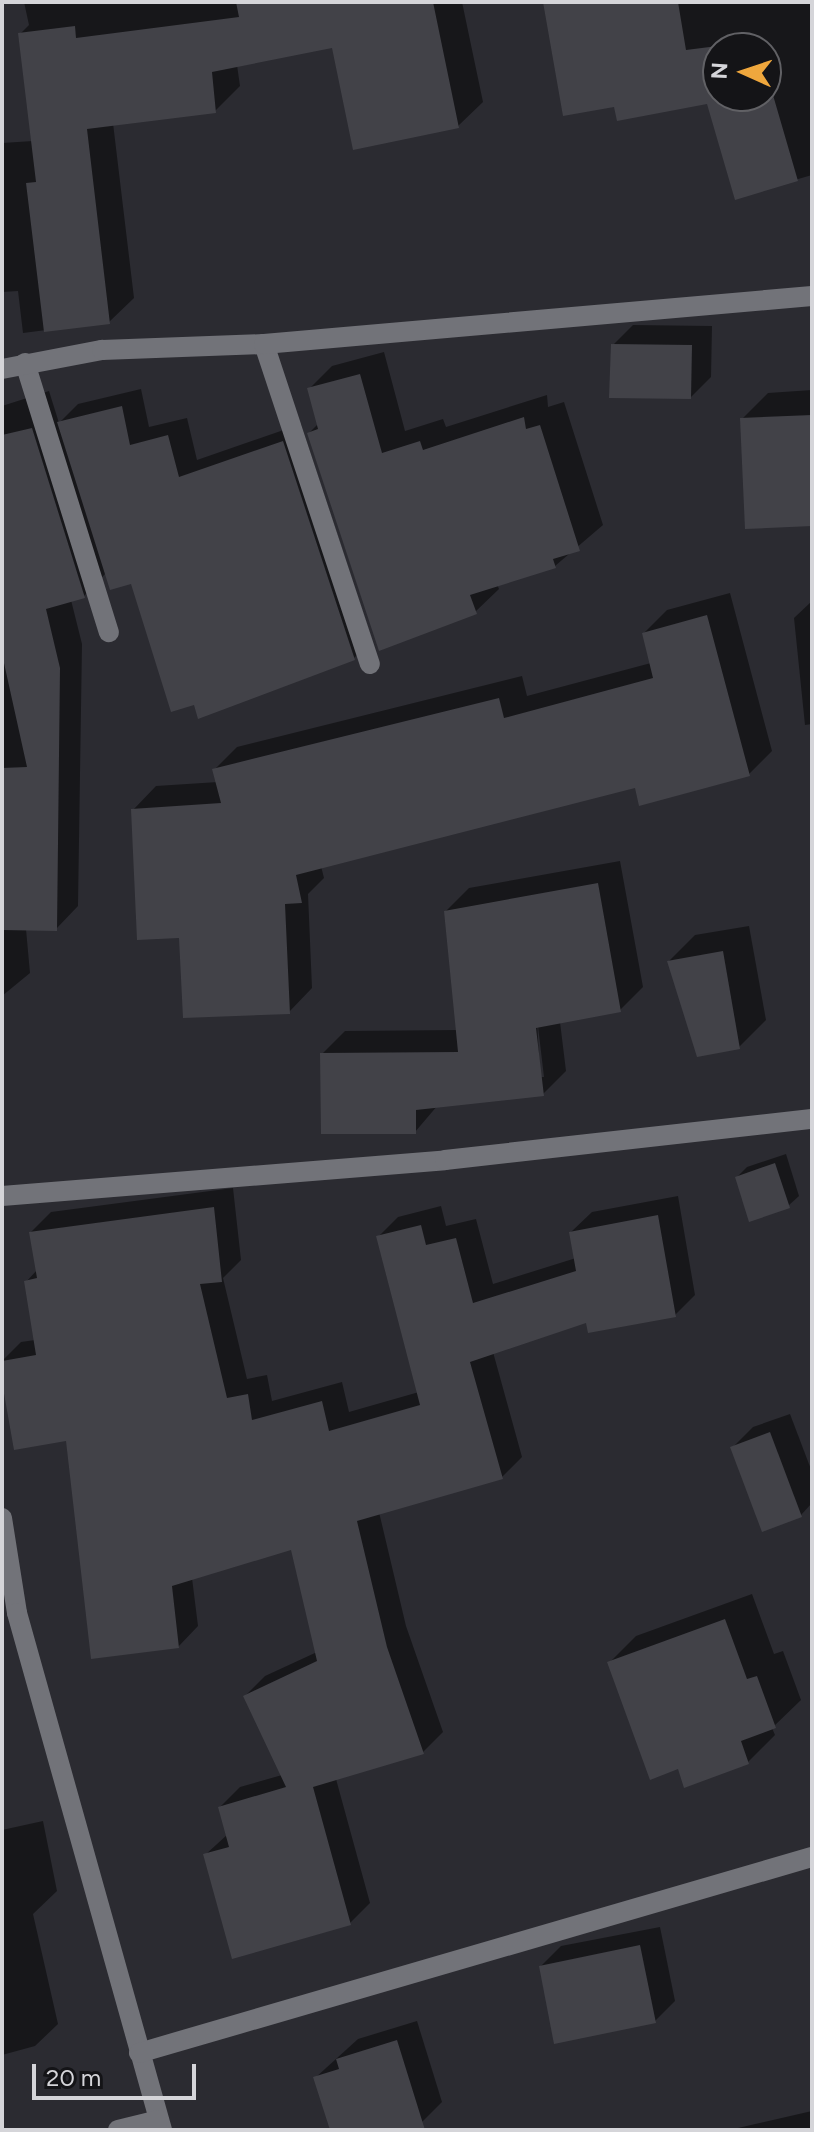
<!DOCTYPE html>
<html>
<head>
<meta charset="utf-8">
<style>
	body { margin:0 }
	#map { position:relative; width:814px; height:2132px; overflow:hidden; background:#2b2b31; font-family:Figtree,sans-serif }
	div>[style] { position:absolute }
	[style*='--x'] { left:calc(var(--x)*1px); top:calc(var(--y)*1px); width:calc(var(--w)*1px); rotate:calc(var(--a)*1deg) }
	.shadow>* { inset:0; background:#0007 }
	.building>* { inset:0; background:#424248 }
	.service>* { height:20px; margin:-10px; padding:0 10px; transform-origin:10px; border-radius:10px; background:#727379 }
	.minor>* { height:20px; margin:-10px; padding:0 10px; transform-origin:10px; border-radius:10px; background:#727379 }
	span { translate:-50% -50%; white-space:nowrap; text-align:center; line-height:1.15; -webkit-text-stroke:6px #141417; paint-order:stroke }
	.frame { position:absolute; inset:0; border:4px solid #d5d5d9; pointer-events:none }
	.north { position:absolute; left:702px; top:32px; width:80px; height:80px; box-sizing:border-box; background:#141417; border:2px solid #616165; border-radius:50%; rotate:273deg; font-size:22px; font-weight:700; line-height:32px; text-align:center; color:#d5d5d9 }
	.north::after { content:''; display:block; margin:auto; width:28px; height:36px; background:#efa73d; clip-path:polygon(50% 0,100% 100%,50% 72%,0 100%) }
	.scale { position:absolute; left:32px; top:2064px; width:164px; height:36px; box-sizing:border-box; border:4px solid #d5d5d9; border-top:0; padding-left:10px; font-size:24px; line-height:28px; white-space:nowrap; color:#d5d5d9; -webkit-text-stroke:6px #141417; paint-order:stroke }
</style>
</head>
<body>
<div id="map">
	<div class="shadow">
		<div style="clip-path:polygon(24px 2px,462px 2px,483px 102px,458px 126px,333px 46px,237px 65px,240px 86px,215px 111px,113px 123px,134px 298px,109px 322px,23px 333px,18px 291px,2px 292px,2px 143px,33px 141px,20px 34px,29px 25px)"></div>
		<div style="clip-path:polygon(evenodd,545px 2px,812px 2px,812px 175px,736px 197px,708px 102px,615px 105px,545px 2px,718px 48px,766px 48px,766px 96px,718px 96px,718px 48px)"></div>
		<div style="clip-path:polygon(633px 325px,712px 326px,711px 377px,691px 397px,613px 345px)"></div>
		<div style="clip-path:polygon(384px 352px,405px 431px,443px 419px,446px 427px,547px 395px,548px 407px,564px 402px,603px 525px,555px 566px,497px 584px,499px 589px,475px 612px,309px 433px,318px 424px,309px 389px,332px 366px)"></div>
		<div style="clip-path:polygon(141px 389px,149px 427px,187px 418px,197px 460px,301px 424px,372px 640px,354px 658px,195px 702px,132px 582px,106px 573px,84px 596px,71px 600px,82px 644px,78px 906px,56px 929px,26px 929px,30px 973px,2px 996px,2px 406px,49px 391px,59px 423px,78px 404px)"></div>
		<div style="clip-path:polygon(812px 390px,812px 524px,742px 419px,768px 393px)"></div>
		<div style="clip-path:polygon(730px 593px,772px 751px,749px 774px,636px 785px,321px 866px,324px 878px,308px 894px,312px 988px,289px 1012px,181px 936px,133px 810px,156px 786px,218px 782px,214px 770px,237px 747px,522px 676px,527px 696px,651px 663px,644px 633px,667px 610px)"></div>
		<div style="clip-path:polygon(812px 601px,812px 724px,805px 725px,794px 618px)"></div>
		<div style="clip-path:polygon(evenodd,620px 861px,643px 987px,620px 1010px,560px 1022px,566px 1071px,543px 1094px,438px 1105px,415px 1132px,322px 1054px,345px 1031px,458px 1030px,446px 911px,469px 888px,620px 861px,537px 1018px,544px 1077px,540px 1077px,537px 1018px)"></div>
		<div style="clip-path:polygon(749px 926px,766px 1020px,739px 1047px,669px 961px,695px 935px)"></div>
		<div style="clip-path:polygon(786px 1154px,799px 1196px,788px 1206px,737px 1177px,747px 1167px)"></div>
		<div style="clip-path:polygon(233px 1188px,241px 1260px,223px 1278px,247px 1379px,267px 1375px,272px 1401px,342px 1382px,349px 1412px,419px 1392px,378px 1237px,398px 1217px,441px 1206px,446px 1226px,476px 1219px,493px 1284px,576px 1258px,571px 1232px,592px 1212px,678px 1196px,695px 1295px,675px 1315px,587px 1320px,493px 1352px,522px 1457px,502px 1477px,379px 1512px,406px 1626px,443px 1732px,423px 1752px,336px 1779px,370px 1903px,350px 1923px,205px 1855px,228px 1834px,220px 1807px,240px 1787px,282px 1775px,245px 1696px,265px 1676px,317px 1652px,292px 1548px,192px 1578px,198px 1626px,178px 1647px,67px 1438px,2px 1371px,2px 1361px,21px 1342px,35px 1340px,26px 1282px,37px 1270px,31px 1232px,51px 1212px)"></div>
		<div style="clip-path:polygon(790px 1414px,812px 1472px,812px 1503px,801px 1515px,733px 1447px,753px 1427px)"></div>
		<div style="clip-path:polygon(752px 1594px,774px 1654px,783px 1651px,801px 1700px,772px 1728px,775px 1735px,748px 1762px,686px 1785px,679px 1766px,609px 1663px,636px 1636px)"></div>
		<div style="clip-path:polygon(43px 1821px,57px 1891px,33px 1914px,58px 2024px,35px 2046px,2px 2055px,2px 1830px)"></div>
		<div style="clip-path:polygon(660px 1927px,675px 2001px,655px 2021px,541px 1966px,561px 1946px)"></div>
		<div style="clip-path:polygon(417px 2021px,442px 2102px,422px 2122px,397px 2130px,354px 2130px,315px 2078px,358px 2039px)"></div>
		<div style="clip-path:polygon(812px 2111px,812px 2130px,735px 2130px,738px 2128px)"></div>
	</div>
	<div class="building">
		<div style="clip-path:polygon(236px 2px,433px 2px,459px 128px,353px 150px,332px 48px,212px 72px,216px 113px,87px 129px,110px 324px,44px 332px,26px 183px,36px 182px,18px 33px,75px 26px,76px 38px,239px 17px)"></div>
		<div style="clip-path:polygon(543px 2px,678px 2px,686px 50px,757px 41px,759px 48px,718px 48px,718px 96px,766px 96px,766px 71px,798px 181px,735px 200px,707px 104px,617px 121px,614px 107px,563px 116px)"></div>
		<div style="clip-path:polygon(611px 344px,692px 345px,691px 399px,609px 398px)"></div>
		<div style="clip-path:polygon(360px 374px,382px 453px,420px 441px,423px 450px,524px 417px,526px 429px,540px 425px,580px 551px,553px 559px,556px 568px,470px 595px,477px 614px,379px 651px,307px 433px,318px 429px,307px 388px)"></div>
		<div style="clip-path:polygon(122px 406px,130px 445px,168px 435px,179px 477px,283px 441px,355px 660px,198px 719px,194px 705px,171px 712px,131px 584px,110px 590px,57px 422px)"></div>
		<div style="clip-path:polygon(812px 415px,812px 526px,745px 529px,740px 418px)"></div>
		<div style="clip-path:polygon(32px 428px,85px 598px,46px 609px,60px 668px,57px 931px,2px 930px,2px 768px,27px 767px,2px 654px,2px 435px)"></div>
		<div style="clip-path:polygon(707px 615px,750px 776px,639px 806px,635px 788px,296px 875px,302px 903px,285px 904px,290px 1014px,183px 1018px,179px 938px,137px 940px,131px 809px,221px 803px,212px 769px,499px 698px,504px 718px,653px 678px,642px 633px)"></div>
		<div style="clip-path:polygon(598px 883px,621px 1012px,536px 1028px,544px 1096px,416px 1110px,416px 1134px,321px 1134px,320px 1053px,458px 1052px,444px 911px)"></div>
		<div style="clip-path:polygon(723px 951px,740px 1049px,697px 1057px,667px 961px)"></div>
		<div style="clip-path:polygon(775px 1163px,790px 1208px,749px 1222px,735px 1177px)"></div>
		<div style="clip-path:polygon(214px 1207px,222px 1282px,200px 1284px,227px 1398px,248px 1394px,252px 1420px,322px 1401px,329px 1431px,420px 1405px,376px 1236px,421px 1225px,426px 1245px,456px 1238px,473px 1303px,576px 1271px,569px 1232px,658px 1215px,676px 1317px,588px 1333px,586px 1323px,470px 1362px,503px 1479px,357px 1521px,387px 1647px,424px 1754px,313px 1787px,351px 1925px,232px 1959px,203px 1854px,229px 1847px,218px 1807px,286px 1787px,243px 1696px,317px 1661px,291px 1550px,172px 1586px,179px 1648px,91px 1659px,66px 1441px,14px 1450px,2px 1382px,2px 1361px,36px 1355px,24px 1281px,37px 1278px,29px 1232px)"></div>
		<div style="clip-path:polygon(770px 1432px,802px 1517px,762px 1532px,730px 1447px)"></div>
		<div style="clip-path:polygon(725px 1619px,747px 1679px,757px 1676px,776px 1728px,741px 1741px,749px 1764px,684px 1788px,678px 1769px,650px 1780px,607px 1662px)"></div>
		<div style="clip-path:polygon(640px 1945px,656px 2023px,554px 2044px,539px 1966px)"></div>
		<div style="clip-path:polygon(397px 2040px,425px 2130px,330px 2130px,313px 2077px,339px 2069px,336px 2059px)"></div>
	</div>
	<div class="service">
		<div style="--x:264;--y:344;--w:337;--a:71.7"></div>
		<div style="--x:25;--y:363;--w:282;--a:72.7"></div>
	</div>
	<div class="minor">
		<div style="--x:2;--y:369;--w:102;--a:-10.8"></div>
		<div style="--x:102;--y:350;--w:162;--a:-2.1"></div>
		<div style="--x:264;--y:344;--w:550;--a:-5.01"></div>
		<div style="--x:2;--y:1196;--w:444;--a:-4.6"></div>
		<div style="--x:445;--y:1160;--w:369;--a:-6.4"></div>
		<div style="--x:2;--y:1518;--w:96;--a:81"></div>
		<div style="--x:17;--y:1613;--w:537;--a:74.33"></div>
		<div style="--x:139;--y:2053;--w:701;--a:-16.24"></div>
		<div style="--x:118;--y:2130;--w:42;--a:-13.7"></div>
	</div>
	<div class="frame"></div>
	<div class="north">N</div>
	<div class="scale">20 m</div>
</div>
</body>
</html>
